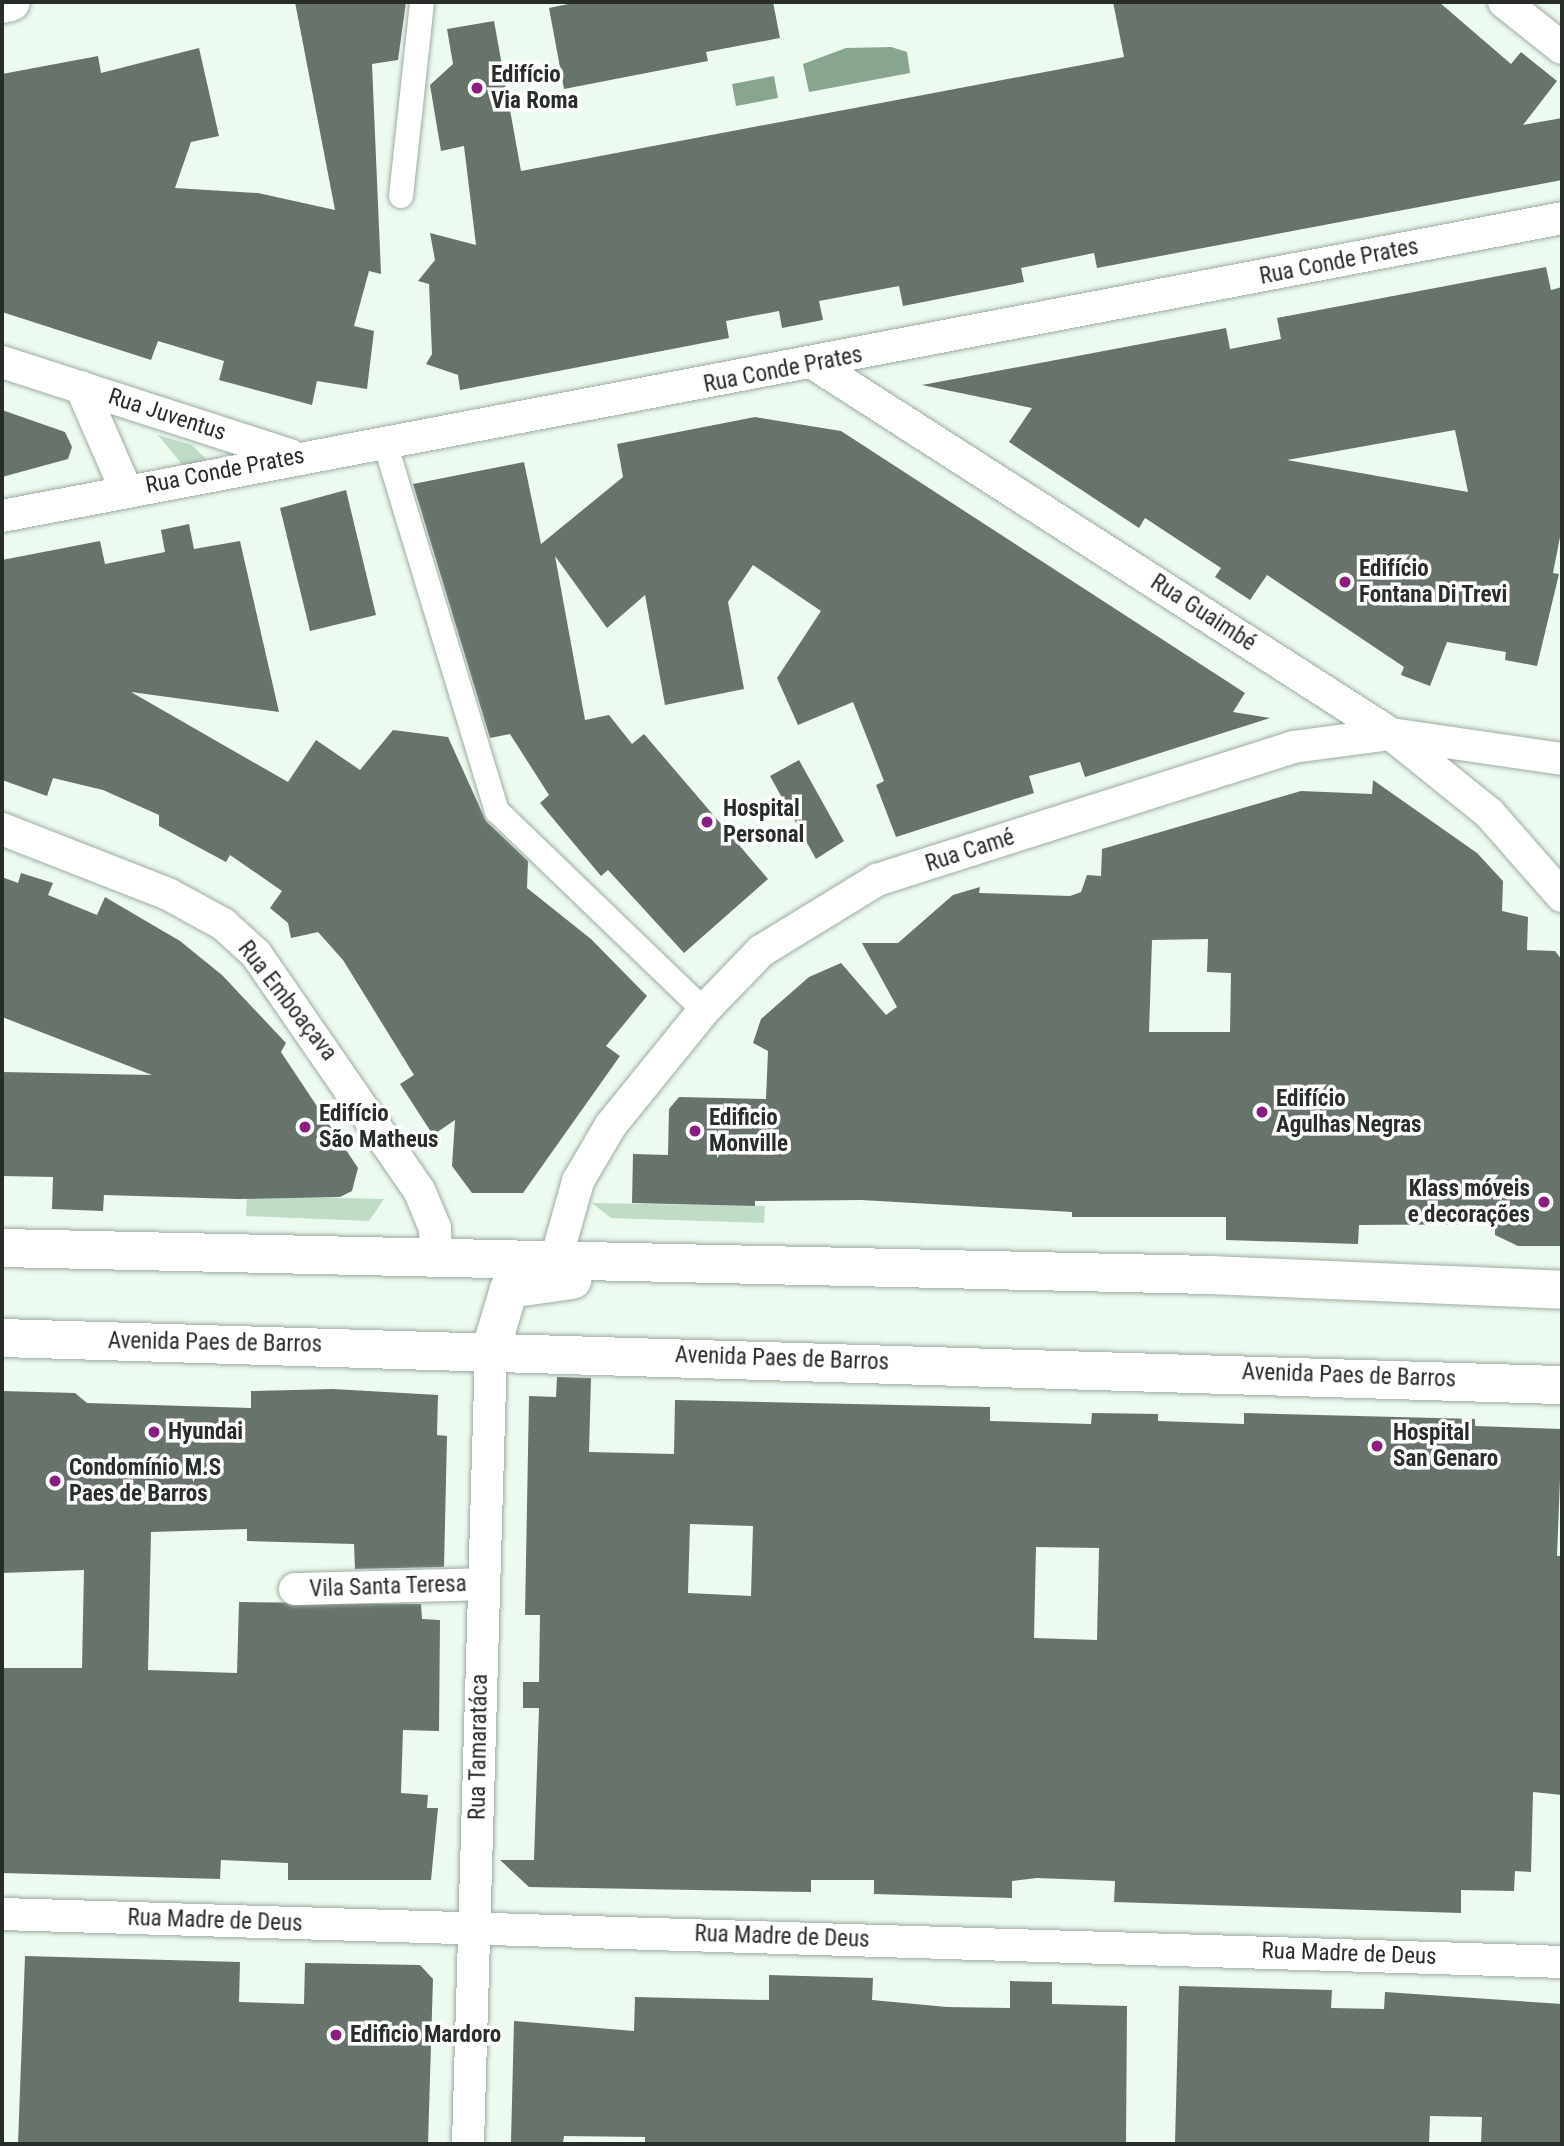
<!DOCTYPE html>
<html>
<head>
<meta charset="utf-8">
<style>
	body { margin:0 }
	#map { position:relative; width:1564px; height:2146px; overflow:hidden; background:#ecfaef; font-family:"Roboto Condensed",sans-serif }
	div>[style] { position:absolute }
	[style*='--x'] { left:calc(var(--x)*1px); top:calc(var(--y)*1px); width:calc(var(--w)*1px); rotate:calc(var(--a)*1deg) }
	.green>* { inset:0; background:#bedcc6 }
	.water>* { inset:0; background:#88a590 }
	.building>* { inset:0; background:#68746b }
	.roads { filter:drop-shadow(0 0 2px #9daba1) drop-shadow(0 0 2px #9daba1) }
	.pedestrian>* { height:24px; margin:-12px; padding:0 12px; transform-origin:12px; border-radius:12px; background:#fff }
	.minor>* { height:32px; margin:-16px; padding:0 16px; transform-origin:16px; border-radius:16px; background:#fff }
	.secondary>* { height:38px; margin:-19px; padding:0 19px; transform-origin:19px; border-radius:19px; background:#fff }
	.primary>* { height:38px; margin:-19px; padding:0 19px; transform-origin:19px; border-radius:19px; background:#fff }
	.dots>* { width:19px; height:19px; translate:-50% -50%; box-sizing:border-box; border:4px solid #fff; border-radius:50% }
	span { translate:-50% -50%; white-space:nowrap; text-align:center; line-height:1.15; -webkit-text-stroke:7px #fff; paint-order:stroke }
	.poi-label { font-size:23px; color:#282d29; font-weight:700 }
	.left { translate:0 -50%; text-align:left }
	.right { translate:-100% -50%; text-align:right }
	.street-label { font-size:23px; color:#282d29 }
	.frame { position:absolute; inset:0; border:4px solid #282d29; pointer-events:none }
</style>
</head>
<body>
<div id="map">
	<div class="green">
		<div style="clip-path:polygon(158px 435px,192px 445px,209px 462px,189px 473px)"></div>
		<div style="clip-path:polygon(247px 1196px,384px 1199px,369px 1221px,246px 1216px)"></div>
		<div style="clip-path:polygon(592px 1203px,765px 1206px,764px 1223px,611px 1218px)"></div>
	</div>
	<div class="water">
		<div style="clip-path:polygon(891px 47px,907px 52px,910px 73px,809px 92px,803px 64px,846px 48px)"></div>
		<div style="clip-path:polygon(774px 76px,778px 98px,736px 106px,732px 84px)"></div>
	</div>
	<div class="building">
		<div style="clip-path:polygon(295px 2px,406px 2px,398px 60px,372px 64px,381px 274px,369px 271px,354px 326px,374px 331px,367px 389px,317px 381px,312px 405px,219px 380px,224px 361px,158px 341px,151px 360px,2px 312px,2px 74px,98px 56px,101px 73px,199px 48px,219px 136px,191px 142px,175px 188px,258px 193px,335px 210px)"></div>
		<div style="clip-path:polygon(578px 2px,773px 2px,780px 38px,706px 52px,708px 61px,564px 89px,549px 8px)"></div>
		<div style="clip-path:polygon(1113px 2px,1439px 2px,1511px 64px,1521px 52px,1557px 81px,1523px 125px,1562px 118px,1562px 180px,1097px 268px,1094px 253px,1021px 268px,1024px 282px,903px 306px,899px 286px,819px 301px,823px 320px,782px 328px,779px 311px,726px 321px,729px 338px,460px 390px,458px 375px,426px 364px,432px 354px,429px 284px,418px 281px,435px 260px,430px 233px,476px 245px,464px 146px,441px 151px,430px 85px,453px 64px,447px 29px,494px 21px,521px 171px,1124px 57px)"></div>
		<div style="clip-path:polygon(evenodd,1546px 267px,1551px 290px,1562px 287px,1562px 527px,1553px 573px,1559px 574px,1537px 666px,1505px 660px,1506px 652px,1447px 642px,1430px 686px,1401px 675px,1404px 667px,1267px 575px,1250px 600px,1215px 577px,1221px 568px,1145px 518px,1139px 528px,1009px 442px,1032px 408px,922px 385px,1226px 328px,1230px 349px,1281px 339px,1277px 318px,1546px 267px,1455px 430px,1468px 492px,1287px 460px,1455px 430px)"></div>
		<div style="clip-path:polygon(2px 410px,65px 432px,72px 447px,68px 459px,2px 477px)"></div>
		<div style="clip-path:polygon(755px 417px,841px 431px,1245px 693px,1233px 712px,1270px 718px,1085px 777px,1080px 762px,1029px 776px,1034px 793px,896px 837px,876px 785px,884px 781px,853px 702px,798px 725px,777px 678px,821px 611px,753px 565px,728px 602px,744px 689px,665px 705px,645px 595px,607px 628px,555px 556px,585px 720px,609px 715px,632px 744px,644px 734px,768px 879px,684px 953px,608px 870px,601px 876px,540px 803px,549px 795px,510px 734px,490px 738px,413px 484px,524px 462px,541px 544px,623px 477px,617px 444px)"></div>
		<div style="clip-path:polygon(346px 490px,376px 615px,310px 631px,280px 508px)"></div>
		<div style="clip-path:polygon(189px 524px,194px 549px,240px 541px,279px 712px,131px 692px,288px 782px,316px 740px,360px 770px,393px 730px,448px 737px,486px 821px,528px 861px,527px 888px,591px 939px,647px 996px,606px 1046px,620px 1056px,523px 1193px,472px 1193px,452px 1166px,455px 1120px,433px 1135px,400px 1084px,414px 1075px,343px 960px,318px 932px,291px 938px,288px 923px,270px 908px,282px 891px,230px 855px,226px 862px,159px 826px,159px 815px,103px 790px,53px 778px,47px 796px,2px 780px,2px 560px,100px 541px,105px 564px,165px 552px,161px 530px)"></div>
		<div style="clip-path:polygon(799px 760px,844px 841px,816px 859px,770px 776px)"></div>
		<div style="clip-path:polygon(evenodd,1373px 780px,1477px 853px,1503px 881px,1502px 911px,1528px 917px,1527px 950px,1555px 951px,1562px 960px,1562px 1246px,1518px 1246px,1495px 1235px,1495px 1224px,1359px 1225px,1358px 1244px,1226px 1240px,1226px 1217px,1072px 1217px,1072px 1212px,861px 1200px,755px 1201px,755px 1206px,632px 1203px,633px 1154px,668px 1155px,669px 1109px,679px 1097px,766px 1099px,768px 1051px,753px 1043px,761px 1019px,809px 977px,841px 963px,886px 1015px,897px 1007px,862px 943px,898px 943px,953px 895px,980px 887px,979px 893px,1070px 896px,1081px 892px,1087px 875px,1101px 876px,1102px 849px,1301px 791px,1372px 794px,1373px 780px,1208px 939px,1207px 972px,1231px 973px,1230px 1032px,1149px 1032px,1152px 940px,1208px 939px)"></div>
		<div style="clip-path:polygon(21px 873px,53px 883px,48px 895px,97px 915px,105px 897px,180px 941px,222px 975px,286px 1043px,281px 1052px,358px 1168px,352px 1191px,340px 1197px,237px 1199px,104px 1195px,103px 1211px,52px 1209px,53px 1177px,2px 1176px,2px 1072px,152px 1075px,2px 1017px,2px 877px,18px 883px)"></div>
		<div style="clip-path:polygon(evenodd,557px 1377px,591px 1378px,589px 1452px,674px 1454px,675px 1400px,990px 1407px,990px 1421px,1091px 1424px,1092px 1413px,1158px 1414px,1158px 1421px,1244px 1424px,1244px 1413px,1475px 1419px,1475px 1426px,1562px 1429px,1557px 1556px,1562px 1556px,1562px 1795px,1533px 1792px,1531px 1872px,1515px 1871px,1514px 1891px,1461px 1890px,1461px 1913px,1114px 1902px,1115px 1881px,1037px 1878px,1012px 1881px,1012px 1898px,874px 1894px,874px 1880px,811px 1880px,811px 1892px,529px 1887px,500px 1860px,534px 1860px,539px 1708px,523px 1708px,523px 1682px,539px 1682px,540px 1615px,525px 1615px,529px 1396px,556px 1397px,557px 1377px,690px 1524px,753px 1526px,751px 1596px,688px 1593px,690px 1524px,557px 1377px,1036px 1547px,1099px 1548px,1097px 1640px,1034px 1638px,1036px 1547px)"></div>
		<div style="clip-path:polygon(333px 1389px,438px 1395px,437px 1435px,447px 1436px,444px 1567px,355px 1569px,354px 1544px,247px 1541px,247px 1529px,151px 1532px,148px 1670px,237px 1673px,239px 1602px,421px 1604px,422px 1619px,440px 1620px,439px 1731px,403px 1730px,401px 1793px,428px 1795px,427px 1808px,438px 1808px,431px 1880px,288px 1880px,288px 1863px,221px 1860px,220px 1879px,2px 1873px,2px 1668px,82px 1668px,84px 1570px,2px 1573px,2px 1391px,75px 1393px,87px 1403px,251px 1408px,251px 1391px)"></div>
		<div style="clip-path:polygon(25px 1956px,240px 1962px,239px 2002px,304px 2004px,305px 1963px,420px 1965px,433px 1979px,428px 2144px,18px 2144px)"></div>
		<div style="clip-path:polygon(769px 1975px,873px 1978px,872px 2000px,947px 2007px,1010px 2008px,1010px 1981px,1052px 1982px,1052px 2004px,1127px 2006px,1126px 2144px,645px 2144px,645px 2137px,564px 2136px,563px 2143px,511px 2142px,514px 2021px,634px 2031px,635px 1997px,769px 2000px)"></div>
		<div style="clip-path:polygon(1179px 1986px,1332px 1990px,1331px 2008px,1384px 2009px,1385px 1992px,1562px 2004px,1562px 2144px,1481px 2144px,1482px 2117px,1430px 2116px,1429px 2144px,1175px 2144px)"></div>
	</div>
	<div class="roads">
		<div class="pedestrian">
			<div style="--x:401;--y:196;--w:195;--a:-83.8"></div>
			<div style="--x:385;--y:443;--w:385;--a:73.1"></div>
			<div style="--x:497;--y:811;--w:287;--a:43.9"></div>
		</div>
		<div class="minor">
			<div style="--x:1504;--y:2;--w:74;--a:38.4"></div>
			<div style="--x:2;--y:362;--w:303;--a:17.9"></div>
			<div style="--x:816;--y:365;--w:683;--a:32.69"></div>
			<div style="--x:1391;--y:734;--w:126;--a:38.9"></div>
			<div style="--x:1489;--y:813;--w:111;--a:48.7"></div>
			<div style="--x:81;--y:387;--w:112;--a:66.4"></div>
			<div style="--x:2;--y:516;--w:1588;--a:-10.81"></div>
			<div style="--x:2;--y:829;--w:178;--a:21.4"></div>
			<div style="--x:168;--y:894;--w:63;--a:28.6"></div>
			<div style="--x:223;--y:924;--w:45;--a:42.3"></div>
			<div style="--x:256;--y:954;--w:287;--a:55.4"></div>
			<div style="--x:419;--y:1190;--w:41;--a:67.2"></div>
			<div style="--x:435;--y:1228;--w:27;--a:88"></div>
			<div style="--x:556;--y:1259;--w:81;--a:-74.2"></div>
			<div style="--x:578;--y:1181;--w:65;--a:-59.5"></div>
			<div style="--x:611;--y:1125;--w:148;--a:-51"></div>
			<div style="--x:704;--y:1010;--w:82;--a:-46"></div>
			<div style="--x:761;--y:951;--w:136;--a:-31.5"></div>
			<div style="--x:877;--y:880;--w:437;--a:-17.7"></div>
			<div style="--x:1293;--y:747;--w:99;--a:-7.6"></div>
			<div style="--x:1391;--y:734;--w:173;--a:8.3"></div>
			<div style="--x:295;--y:1589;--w:187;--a:-1.5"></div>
			<div style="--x:2;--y:1914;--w:1561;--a:1.76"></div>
			<div style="--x:468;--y:2144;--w:795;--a:-88.34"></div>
		</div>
		<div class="secondary">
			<div style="--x:2;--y:4;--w:9;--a:-13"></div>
		</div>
		<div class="primary">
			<div style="--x:2;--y:1248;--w:1209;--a:1.28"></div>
			<div style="--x:1211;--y:1275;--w:351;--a:2.4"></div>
			<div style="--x:2;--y:1338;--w:1561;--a:1.73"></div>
			<div style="--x:491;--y:1349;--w:63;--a:-73.3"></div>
			<div style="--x:509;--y:1289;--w:64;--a:-8.1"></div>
		</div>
	</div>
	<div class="dots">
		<div style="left:477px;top:88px;background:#8c1d80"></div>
		<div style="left:1345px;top:582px;background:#8c1d80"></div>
		<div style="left:707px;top:822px;background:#8c1d80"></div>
		<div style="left:1262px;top:1112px;background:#8c1d80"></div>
		<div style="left:305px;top:1127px;background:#8c1d80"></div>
		<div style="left:695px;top:1131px;background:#8c1d80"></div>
		<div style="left:1544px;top:1202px;background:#8c1d80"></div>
		<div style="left:154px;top:1432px;background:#8c1d80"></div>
		<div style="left:1377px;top:1446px;background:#8c1d80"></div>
		<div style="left:55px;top:1481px;background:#8c1d80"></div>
		<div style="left:336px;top:2035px;background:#8c1d80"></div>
	</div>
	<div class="poi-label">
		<span class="left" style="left:491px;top:88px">Edifício<br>Via Roma</span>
		<span class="left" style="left:1359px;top:582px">Edifício<br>Fontana Di Trevi</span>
		<span class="left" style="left:723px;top:822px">Hospital<br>Personal</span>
		<span class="left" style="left:1276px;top:1112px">Edifício<br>Agulhas Negras</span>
		<span class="left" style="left:319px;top:1127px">Edifício<br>São Matheus</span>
		<span class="left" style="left:709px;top:1131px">Edificio<br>Monville</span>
		<span class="right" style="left:1530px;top:1202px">Klass móveis<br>e decorações</span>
		<span class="left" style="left:168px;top:1432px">Hyundai</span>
		<span class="left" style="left:1393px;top:1446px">Hospital<br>San Genaro</span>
		<span class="left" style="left:69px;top:1481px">Condomínio M.S<br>Paes de Barros</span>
		<span class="left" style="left:350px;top:2035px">Edificio Mardoro</span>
	</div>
	<div class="street-label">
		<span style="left:1339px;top:262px;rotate:-11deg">Rua Conde Prates</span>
		<span style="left:783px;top:370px;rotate:-11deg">Rua Conde Prates</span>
		<span style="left:167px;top:415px;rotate:18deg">Rua Juventus</span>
		<span style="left:225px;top:471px;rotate:-11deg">Rua Conde Prates</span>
		<span style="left:1203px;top:613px;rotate:33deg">Rua Guaimbé</span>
		<span style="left:970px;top:851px;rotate:-18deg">Rua Camé</span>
		<span style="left:287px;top:1001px;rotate:52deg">Rua Emboaçava</span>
		<span style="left:215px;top:1343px;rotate:1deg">Avenida Paes de Barros</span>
		<span style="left:782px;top:1359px;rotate:2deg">Avenida Paes de Barros</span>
		<span style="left:1349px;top:1376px;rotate:2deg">Avenida Paes de Barros</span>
		<span style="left:388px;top:1587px;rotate:-2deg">Vila Santa Teresa</span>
		<span style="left:479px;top:1747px;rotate:-89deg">Rua Tamaratáca</span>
		<span style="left:215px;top:1921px;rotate:2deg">Rua Madre de Deus</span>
		<span style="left:782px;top:1937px;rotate:2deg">Rua Madre de Deus</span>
		<span style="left:1349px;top:1954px;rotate:2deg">Rua Madre de Deus</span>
	</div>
	<div class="frame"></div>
</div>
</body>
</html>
